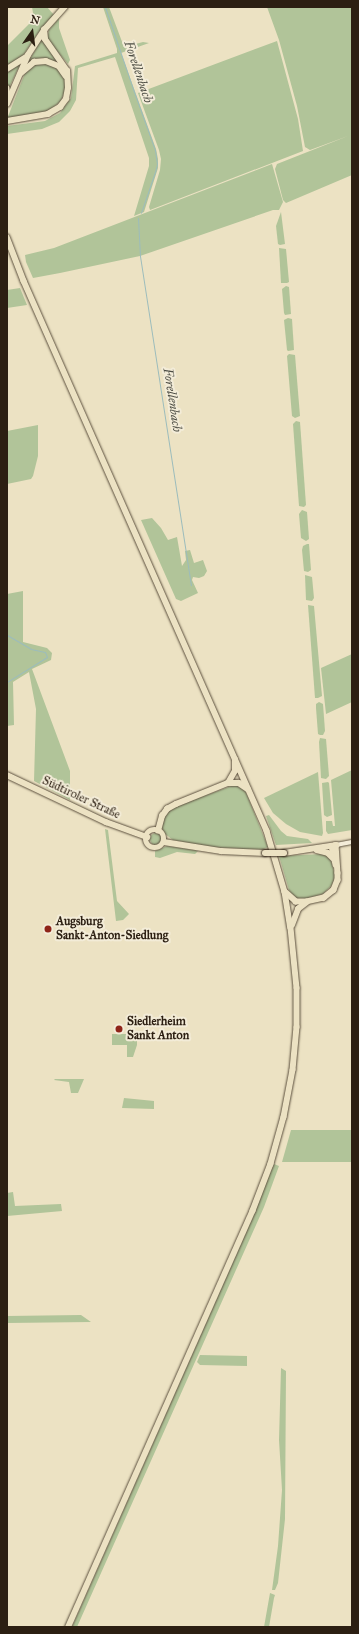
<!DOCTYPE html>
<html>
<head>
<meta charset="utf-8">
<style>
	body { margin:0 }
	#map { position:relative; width:359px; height:1634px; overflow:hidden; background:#ece2c3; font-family:"IM FELL Great Primer",serif }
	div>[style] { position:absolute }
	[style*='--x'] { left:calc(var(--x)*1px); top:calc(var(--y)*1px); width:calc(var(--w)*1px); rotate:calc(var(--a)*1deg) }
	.green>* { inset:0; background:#b1c499 }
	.round { border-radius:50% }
	.stream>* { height:1px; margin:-0.5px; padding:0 0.5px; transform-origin:0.5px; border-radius:0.5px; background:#9cbcbc }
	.roads { filter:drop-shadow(0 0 1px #5c503e) drop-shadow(0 0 1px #5c503e) }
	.minor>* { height:4px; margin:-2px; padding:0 2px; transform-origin:2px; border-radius:2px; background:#f3ecd8 }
	.major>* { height:5.5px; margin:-2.75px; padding:0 2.75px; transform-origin:2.75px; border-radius:2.75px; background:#ece2c3 }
	.major>.ring { margin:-2.75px; padding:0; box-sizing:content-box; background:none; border:5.5px solid #ece2c3; border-radius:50% }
	.bridges { filter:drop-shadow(0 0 1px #2c1f12) drop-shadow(0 0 1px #2c1f12) }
	.major-bridge>* { height:5.5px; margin:-2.75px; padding:0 2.75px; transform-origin:2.75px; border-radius:2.75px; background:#ece2c3 }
	.dots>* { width:11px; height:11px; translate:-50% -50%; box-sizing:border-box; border:2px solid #f3ecd8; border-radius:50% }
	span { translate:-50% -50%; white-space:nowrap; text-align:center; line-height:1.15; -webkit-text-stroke:4px #f3ecd8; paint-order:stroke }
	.street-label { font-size:12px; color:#2c1f12 }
	.poi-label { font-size:12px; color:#2c1f12; font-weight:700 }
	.left { translate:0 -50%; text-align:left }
	.water-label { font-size:13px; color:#4e4e45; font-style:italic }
	.frame { position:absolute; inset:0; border:8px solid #2c1f12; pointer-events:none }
	.north { position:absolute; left:12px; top:12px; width:40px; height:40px; -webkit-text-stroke:3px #f3ecd8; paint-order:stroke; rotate:14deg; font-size:11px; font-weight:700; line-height:16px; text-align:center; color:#2c1f12 }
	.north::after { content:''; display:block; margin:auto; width:14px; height:18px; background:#2c1f12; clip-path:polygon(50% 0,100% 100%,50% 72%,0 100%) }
</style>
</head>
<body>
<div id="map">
	<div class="green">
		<div style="clip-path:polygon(32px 7px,47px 7px,54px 15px,38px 33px,22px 57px,7px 67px,7px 46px,34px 19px)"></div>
		<div style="clip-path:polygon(103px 7px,109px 7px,124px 47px,143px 42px,149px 43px,121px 53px,156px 149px,158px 159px,158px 168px,144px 212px,134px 216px,149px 166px,149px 158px,115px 57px,78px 68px,76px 100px,70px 111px,59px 122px,42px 129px,7px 134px,7px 126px,45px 121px,60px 113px,71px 98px,75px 66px,117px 53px,117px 49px)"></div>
		<div style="clip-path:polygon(267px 7px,352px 7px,352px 175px,286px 203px,283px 200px,275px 169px,277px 164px,348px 136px,310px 150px,305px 147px,297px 106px,279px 40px)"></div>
		<div style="clip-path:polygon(59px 18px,59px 28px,70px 60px,68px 64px,47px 39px,49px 30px)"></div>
		<div style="clip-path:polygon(43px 37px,60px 65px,51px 60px,42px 58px,27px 64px)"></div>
		<div style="clip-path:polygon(277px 41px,298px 119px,303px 151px,150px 210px,149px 207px,160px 170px,161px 159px,159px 150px,138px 93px)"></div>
		<div style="clip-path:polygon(44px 63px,54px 66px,63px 75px,66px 87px,61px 101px,47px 112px,7px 119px,25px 73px,35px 65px)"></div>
		<div style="clip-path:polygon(20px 64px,16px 73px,9px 88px,7px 82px,7px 72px)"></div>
		<div style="clip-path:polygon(272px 164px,283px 202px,279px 210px,273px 210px,140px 256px,60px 273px,33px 278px,26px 262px,25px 255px,54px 248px)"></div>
		<div style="clip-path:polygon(281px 212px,285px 244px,280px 245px,278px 244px,276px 226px)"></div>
		<div style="clip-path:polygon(279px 248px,286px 249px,289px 282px,287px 283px,281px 283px)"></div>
		<div style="clip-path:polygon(286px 286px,289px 287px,291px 314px,285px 315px,284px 313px,282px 289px)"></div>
		<div style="clip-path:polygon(20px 288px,27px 305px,7px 308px,7px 290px)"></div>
		<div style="clip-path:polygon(288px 318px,292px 319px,294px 350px,288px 351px,287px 350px,284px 320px)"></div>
		<div style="clip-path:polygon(289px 354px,295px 355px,300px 416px,295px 418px,292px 416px,287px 356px)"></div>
		<div style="clip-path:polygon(296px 421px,300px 422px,306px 505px,304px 507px,299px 506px,293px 424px)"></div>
		<div style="clip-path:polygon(38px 425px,38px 456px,33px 476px,31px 479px,7px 484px,7px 431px)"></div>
		<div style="clip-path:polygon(302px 510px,307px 512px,309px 539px,306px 541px,301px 538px,299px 514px)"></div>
		<div style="clip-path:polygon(152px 518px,161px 528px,168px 540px,177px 537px,182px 566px,186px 560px,185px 551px,190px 550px,194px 563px,203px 560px,207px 571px,204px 576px,199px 578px,193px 577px,192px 580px,198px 593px,181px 601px,176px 599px,141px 520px)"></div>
		<div style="clip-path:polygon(307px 544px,309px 544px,311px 570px,308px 572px,304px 571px,302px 550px,303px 546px)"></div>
		<div style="clip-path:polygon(305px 575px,312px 577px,314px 598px,312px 601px,306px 600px)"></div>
		<div style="clip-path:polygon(23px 591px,23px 642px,47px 648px,52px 653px,51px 660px,32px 669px,70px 771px,70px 800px,34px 781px,36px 709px,29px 672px,13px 682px,14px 725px,7px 726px,7px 594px)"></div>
		<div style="clip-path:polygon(308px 605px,314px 606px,322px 696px,318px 698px,315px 698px)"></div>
		<div style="clip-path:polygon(352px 654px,352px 702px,326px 714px,321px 668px)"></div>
		<div style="clip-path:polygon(319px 702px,323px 704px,325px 731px,323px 735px,320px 735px,318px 734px,316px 708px,316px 704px)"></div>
		<div style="clip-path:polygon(320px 738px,326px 739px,329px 776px,326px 779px,321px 778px,319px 742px)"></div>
		<div style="clip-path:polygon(352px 770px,352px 830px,328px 834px,326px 831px,326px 821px,332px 821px,333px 826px,335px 826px,331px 780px)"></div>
		<div style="clip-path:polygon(318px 772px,323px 833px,322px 836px,300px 832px,286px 824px,273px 813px,264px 798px)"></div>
		<div style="clip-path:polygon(328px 782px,329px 783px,332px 815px,327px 817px,324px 815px,322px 783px)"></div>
		<div style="clip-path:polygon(234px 785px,245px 790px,268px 847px,261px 850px,209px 847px,173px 840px,165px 834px,162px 828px,164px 818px,169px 811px,177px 806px)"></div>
		<div style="clip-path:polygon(269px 815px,281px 831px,287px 836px,308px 839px,312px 843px,276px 845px,266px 816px)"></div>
		<div style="clip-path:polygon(105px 829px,108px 830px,117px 901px,129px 914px,123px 920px,116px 921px)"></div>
		<div class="round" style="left:150px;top:833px;width:12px;height:12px"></div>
		<div style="clip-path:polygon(167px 846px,194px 850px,198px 851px,195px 854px,177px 852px,160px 858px,155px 857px,155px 851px)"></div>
		<div style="clip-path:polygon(323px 854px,329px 857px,332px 864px,335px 876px,332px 885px,323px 894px,305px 899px,299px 900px,294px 898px,289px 890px,279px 856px)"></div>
		<div style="clip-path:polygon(112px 1034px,126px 1034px,126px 1038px,137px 1038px,137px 1045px,133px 1057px,127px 1057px,127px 1045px,112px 1045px)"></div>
		<div style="clip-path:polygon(55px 1079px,84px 1079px,78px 1093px,71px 1093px,69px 1082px,54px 1080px)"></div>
		<div style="clip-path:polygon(124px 1098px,154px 1101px,154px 1109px,122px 1108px)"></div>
		<div style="clip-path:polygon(291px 1130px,352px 1130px,352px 1162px,282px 1162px)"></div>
		<div style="clip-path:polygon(274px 1164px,279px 1166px,264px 1207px,77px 1627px,72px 1627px,241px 1244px)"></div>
		<div style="clip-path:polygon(13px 1192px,15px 1206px,61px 1204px,62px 1211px,7px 1216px,7px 1193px)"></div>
		<div style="clip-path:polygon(81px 1315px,91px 1322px,7px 1323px,7px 1316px)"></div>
		<div style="clip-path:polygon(200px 1355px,247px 1356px,247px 1366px,200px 1365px,197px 1362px)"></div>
		<div style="clip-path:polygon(281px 1368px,286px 1371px,285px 1519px,278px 1583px,275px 1590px,272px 1590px,278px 1546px,282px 1490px,279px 1440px)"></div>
		<div style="clip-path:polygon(270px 1593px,275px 1595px,274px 1598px,269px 1627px,264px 1627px)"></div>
	</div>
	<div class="stream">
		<div style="--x:105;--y:7;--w:87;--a:71.1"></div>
		<div style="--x:133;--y:89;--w:65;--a:70.2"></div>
		<div style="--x:155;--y:150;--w:14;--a:82"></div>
		<div style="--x:157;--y:164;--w:8;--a:104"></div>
		<div style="--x:155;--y:172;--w:43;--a:108.9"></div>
		<div style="--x:138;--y:218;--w:38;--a:87"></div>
		<div style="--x:140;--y:256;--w:333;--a:81.2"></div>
		<div style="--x:7;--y:635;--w:28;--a:30"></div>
		<div style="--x:31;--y:649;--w:14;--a:12"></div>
		<div style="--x:45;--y:652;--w:5;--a:68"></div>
		<div style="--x:47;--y:657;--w:47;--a:148"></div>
	</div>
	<div class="roads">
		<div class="minor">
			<div style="--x:336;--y:845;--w:16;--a:-11"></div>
		</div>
		<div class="major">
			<div style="--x:7;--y:69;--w:22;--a:-32"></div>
			<div style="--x:21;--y:73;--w:17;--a:-40"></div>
			<div style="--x:34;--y:62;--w:12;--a:-5"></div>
			<div style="--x:46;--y:61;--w:14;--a:21"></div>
			<div style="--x:59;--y:66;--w:12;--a:55"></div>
			<div style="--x:7;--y:88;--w:12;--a:85"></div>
			<div style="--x:7;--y:104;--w:53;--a:-66.8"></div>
			<div style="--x:28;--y:55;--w:30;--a:-57"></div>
			<div style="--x:44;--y:30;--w:31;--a:-48"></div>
			<div style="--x:7;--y:121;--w:42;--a:-9.7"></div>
			<div style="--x:48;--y:114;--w:14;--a:-30"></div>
			<div style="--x:60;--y:107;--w:10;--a:-53"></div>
			<div style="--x:66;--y:99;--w:11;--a:-80"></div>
			<div style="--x:68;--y:88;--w:17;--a:-93"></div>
			<div style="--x:67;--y:71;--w:39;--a:-125"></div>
			<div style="--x:45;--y:39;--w:9;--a:-96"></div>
			<div style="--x:7;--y:237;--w:47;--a:68.9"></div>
			<div style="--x:24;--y:281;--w:601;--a:66.16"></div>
			<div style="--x:267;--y:831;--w:64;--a:73.6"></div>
			<div style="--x:285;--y:892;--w:36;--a:81"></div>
			<div style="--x:291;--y:928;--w:60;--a:84.3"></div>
			<div style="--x:297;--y:988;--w:39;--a:90"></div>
			<div style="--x:297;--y:1027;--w:43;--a:95.3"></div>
			<div style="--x:293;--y:1070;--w:48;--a:100.8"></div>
			<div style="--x:284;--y:1117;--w:49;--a:105.5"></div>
			<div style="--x:271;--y:1164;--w:50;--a:111"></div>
			<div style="--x:253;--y:1211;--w:455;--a:113.9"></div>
			<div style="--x:7;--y:775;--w:110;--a:25.4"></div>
			<div style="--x:106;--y:822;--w:44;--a:20.1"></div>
			<div style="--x:228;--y:783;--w:14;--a:-60"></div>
			<div style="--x:235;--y:771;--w:11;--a:-90"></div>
			<div class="ring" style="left:146px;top:830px;width:12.5px;height:12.5px"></div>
			<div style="--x:158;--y:831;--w:16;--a:-75"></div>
			<div style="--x:162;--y:816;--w:9;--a:-54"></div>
			<div style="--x:167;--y:809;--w:10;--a:-29"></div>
			<div style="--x:176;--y:804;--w:56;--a:-22"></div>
			<div style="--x:228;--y:783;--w:11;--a:0"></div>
			<div style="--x:239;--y:783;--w:11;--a:34"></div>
			<div style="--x:164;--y:842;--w:58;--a:9"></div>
			<div style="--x:221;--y:851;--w:44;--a:2.6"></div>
			<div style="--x:332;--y:846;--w:19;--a:78"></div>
			<div style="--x:317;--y:850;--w:11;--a:15"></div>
			<div style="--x:328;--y:853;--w:7;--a:45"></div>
			<div style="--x:284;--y:853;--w:53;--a:-8.7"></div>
			<div style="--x:336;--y:845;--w:28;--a:86"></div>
			<div style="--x:338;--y:873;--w:7;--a:90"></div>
			<div style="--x:338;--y:880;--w:11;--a:112"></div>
			<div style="--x:334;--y:890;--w:13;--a:141"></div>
			<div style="--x:324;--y:898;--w:17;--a:167"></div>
			<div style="--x:307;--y:902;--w:11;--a:180"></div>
			<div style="--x:296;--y:902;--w:15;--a:-138"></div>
			<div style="--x:292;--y:925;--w:17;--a:-69"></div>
			<div style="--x:298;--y:909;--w:11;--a:-38"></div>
		</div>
	</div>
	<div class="bridges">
		<div class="major-bridge">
			<div style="--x:265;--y:853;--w:19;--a:0"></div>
		</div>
	</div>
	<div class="dots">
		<div style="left:48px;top:929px;background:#8f2418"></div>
		<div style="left:119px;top:1029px;background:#8f2418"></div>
	</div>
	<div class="street-label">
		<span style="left:81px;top:798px;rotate:25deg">Südtiroler Straße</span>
	</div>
	<div class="poi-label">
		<span class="left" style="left:56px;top:929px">Augsburg<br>Sankt-Anton-Siedlung</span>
		<span class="left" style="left:127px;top:1029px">Siedlerheim<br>Sankt Anton</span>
	</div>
	<div class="water-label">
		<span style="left:138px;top:72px;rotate:71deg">Forellenbach</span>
		<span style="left:172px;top:400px;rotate:81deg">Forellenbach</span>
	</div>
	<div class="frame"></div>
	<div class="north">N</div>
</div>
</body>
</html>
